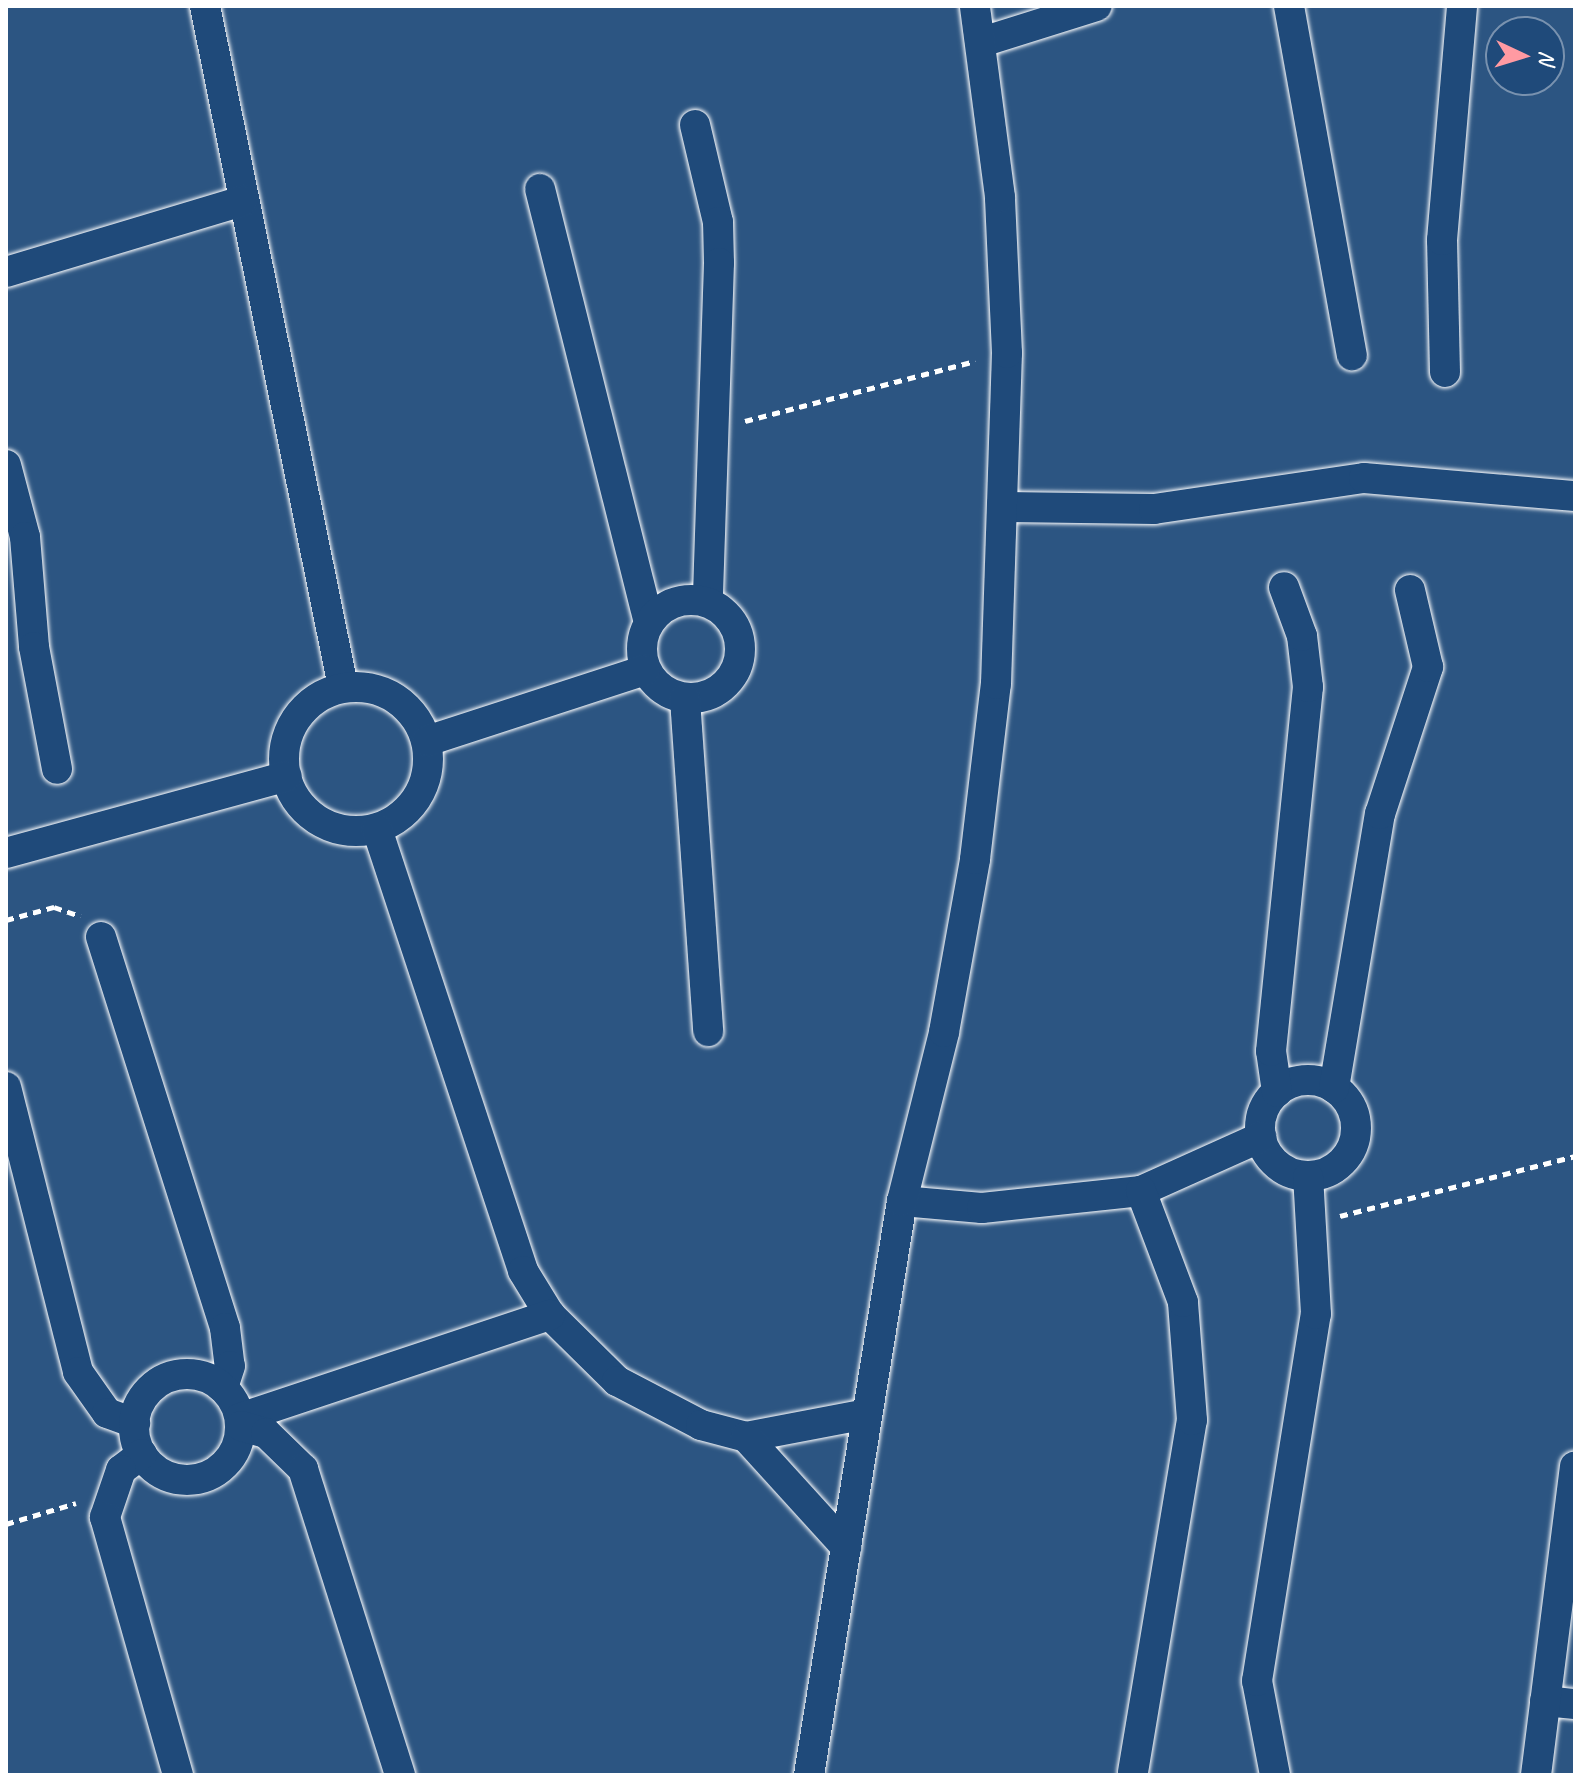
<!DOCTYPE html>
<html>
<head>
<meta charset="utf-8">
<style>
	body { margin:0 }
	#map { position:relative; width:1581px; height:1781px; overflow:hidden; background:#2c5582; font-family:Caveat,sans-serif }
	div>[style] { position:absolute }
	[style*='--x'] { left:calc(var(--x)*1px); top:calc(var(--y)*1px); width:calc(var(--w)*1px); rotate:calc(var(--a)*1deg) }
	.path>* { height:5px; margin-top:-2.5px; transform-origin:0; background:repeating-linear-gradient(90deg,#fff 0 8px,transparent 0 14px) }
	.roads { filter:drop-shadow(0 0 2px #fff) drop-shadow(0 0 2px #fff) }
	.street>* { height:30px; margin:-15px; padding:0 15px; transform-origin:15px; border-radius:15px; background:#1f4a7a }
	.street>.ring { margin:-15px; padding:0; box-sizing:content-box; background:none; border:30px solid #1f4a7a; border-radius:50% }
	span { translate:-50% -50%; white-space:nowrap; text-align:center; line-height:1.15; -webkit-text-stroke:8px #1f4a7a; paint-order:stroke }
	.frame { position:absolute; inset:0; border:8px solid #fff; pointer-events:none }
	.north { position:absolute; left:1485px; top:16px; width:80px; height:80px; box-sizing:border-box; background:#1f4a7a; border:2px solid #7992af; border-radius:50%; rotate:94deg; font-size:22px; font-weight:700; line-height:32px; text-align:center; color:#fff }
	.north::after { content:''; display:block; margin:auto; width:28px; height:36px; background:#ff9aa2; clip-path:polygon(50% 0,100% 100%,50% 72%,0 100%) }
</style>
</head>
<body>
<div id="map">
	<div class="path">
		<div style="--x:745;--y:421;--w:238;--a:-14.6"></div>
		<div style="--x:6;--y:920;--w:50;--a:-15.2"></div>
		<div style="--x:54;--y:907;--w:28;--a:19"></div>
		<div style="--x:1340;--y:1216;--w:243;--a:-14.3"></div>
		<div style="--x:6;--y:1524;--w:73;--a:-16.7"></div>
	</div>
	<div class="roads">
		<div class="street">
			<div style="--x:205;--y:6;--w:695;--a:78.54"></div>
			<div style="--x:1289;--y:6;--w:355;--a:79.8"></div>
			<div style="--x:985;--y:41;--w:117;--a:-17.4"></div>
			<div style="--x:695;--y:125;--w:100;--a:76.7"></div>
			<div style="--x:718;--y:222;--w:41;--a:88.6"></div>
			<div style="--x:719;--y:263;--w:339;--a:91.9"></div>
			<div style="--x:540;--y:189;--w:447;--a:75.9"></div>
			<div style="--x:6;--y:272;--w:247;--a:-16.7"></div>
			<div style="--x:1445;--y:372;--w:132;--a:-91.3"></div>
			<div style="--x:1442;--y:240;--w:235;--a:-85.1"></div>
			<div style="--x:6;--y:465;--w:74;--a:75.2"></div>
			<div style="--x:25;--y:537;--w:110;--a:85.3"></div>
			<div style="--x:34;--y:647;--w:124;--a:79.3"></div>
			<div style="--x:1006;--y:507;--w:148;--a:0.8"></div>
			<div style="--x:1154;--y:509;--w:212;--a:-8.4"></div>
			<div style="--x:1364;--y:478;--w:212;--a:4.9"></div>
			<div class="ring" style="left:642px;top:600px;width:68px;height:68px"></div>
			<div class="ring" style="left:284px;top:687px;width:114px;height:114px"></div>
			<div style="--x:685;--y:699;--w:333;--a:86"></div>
			<div style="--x:427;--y:741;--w:229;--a:-18"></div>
			<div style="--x:377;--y:829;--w:465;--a:71.7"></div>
			<div style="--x:523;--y:1271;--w:52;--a:58.5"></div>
			<div style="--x:550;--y:1315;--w:94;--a:44.6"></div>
			<div style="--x:617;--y:1381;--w:95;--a:27.6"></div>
			<div style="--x:701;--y:1425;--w:47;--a:14.9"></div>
			<div style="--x:746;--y:1437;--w:123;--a:-10.8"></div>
			<div style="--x:6;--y:853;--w:291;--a:-15.3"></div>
			<div style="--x:101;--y:937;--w:410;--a:72.4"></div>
			<div style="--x:225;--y:1328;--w:38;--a:83"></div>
			<div style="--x:230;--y:1366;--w:23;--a:108"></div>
			<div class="ring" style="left:1260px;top:1080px;width:66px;height:66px"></div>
			<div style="--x:6;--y:1087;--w:294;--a:75.8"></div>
			<div style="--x:78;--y:1372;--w:50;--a:54.7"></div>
			<div style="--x:107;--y:1413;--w:30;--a:20"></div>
			<div style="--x:1334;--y:1088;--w:278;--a:-80.5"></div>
			<div style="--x:1380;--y:814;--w:155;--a:-71.9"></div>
			<div style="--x:1428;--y:667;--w:79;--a:-103.2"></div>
			<div style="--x:1277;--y:1092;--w:41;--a:-98.3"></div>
			<div style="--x:1271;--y:1051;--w:366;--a:-84.2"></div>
			<div style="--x:1308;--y:687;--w:51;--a:-96.7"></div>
			<div style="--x:1302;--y:636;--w:52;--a:-110.2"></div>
			<div style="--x:902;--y:1201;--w:80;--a:5"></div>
			<div style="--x:982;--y:1208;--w:160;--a:-6.1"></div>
			<div style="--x:1141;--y:1191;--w:132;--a:-24.2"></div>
			<div class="ring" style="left:134px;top:1374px;width:76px;height:76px"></div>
			<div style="--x:240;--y:1418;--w:327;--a:-18.4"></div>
			<div style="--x:241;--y:1426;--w:26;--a:16"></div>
			<div style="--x:266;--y:1433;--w:52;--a:44.2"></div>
			<div style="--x:303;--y:1469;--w:321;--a:72.4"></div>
			<div style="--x:746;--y:1437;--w:149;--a:47.7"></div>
			<div style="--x:142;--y:1454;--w:26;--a:143"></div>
			<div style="--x:121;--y:1470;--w:50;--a:108.8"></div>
			<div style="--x:105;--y:1517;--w:268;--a:74.2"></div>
			<div style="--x:1545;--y:1701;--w:30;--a:6"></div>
			<div style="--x:1133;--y:1772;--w:357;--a:-80.5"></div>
			<div style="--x:1192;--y:1420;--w:118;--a:-94.4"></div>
			<div style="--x:1183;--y:1302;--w:119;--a:-110.7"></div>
			<div style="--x:809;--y:1775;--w:581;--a:-80.8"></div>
			<div style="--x:902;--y:1201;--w:174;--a:-76"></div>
			<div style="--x:944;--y:1032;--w:176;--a:-79.8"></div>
			<div style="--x:975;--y:859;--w:176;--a:-83.2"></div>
			<div style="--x:996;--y:684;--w:331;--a:-88.1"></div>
			<div style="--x:1007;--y:353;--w:156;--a:-92.6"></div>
			<div style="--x:1000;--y:197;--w:193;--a:-97.5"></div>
			<div style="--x:1275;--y:1775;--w:96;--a:-100.8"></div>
			<div style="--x:1257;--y:1681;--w:372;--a:-80.9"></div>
			<div style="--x:1316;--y:1314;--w:137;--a:-93.3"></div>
			<div style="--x:1536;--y:1775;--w:311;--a:-82.8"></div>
		</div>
	</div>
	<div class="frame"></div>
	<div class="north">N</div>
</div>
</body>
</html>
